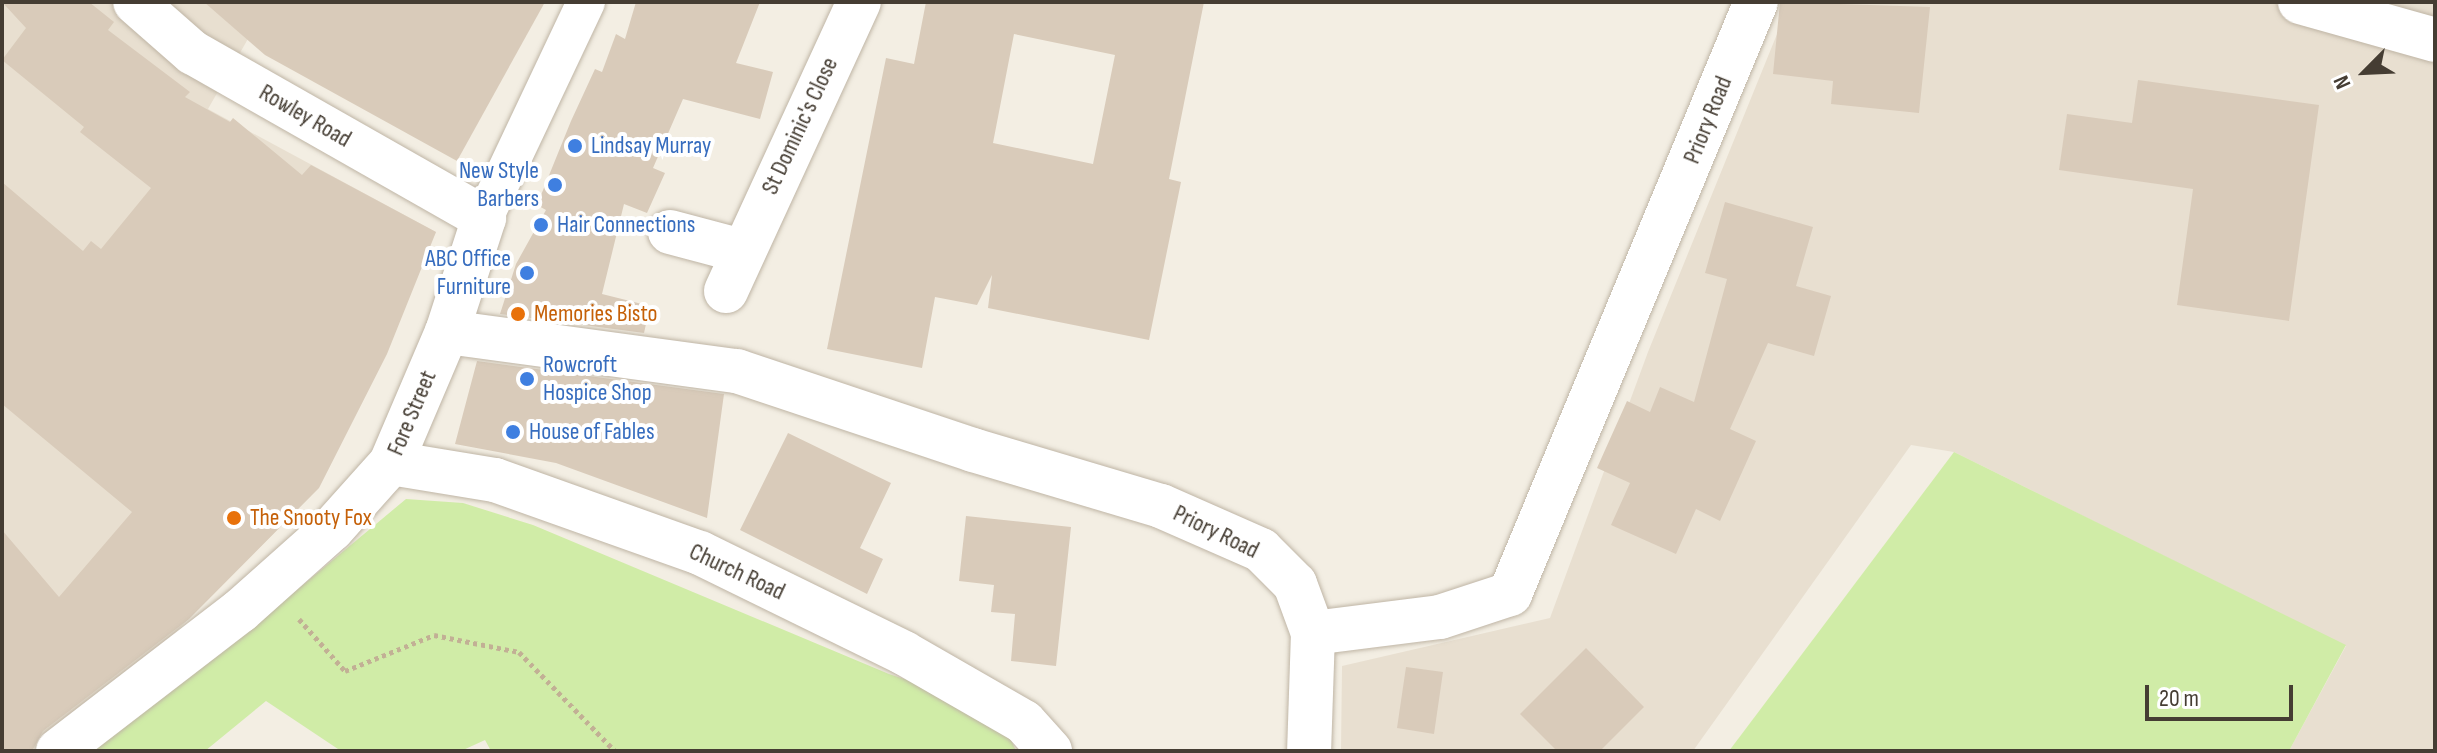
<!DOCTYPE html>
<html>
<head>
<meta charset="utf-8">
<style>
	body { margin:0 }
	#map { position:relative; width:2437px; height:753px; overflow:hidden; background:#f3eee3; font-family:"Sofia Sans Condensed",sans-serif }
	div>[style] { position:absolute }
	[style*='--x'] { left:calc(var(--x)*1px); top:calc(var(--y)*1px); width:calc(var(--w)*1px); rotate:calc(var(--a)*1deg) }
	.residential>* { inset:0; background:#e8dfd0 }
	.green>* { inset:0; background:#d0eca7 }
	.building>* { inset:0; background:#d9cbba }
	.path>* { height:5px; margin-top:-2.5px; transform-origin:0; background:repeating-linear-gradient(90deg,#c2b095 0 4px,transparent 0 8px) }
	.roads { filter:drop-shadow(0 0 2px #bfb5a5) drop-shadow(0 0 2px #bfb5a5) }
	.pedestrian>* { height:38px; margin:-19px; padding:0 19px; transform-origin:19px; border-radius:19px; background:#fff }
	.minor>* { height:44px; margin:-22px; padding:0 22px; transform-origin:22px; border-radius:22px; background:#fff }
	.dots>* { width:22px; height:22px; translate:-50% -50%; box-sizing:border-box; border:4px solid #fff; border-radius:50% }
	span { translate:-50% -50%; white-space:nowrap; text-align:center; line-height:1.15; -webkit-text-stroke:8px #fff; paint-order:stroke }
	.street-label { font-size:24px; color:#453d33 }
	.shop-label { font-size:24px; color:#366cbe }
	.left { translate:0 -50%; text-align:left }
	.right { translate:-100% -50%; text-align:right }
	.food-label { font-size:24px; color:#c56008 }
	.frame { position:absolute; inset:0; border:4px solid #453d33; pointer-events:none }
	.north { position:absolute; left:2325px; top:32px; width:80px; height:80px; -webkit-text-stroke:6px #fff; paint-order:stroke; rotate:246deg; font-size:22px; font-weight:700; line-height:32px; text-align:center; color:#453d33 }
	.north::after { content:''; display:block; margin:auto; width:28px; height:36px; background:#453d33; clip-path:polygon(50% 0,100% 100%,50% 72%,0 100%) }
	.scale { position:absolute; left:2145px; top:685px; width:148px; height:36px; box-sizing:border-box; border:4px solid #453d33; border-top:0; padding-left:10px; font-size:24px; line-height:28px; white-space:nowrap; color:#453d33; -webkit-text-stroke:6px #fff; paint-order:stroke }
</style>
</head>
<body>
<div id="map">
	<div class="residential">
		<div style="clip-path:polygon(2px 2px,269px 2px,208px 109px,436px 232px,290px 517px,145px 663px,33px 749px,8px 751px,2px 751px)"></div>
		<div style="clip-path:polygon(1790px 2px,2435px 2px,2435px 751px,2289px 751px,2346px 646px,1954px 452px,1911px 445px,1693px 751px,1341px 751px,1342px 666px,1550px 618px,1648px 352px)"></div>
	</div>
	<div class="green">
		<div style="clip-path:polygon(1954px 452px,2346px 645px,2289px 751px,1729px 751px)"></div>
		<div style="clip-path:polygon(406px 499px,463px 503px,533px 525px,889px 674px,964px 699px,1005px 726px,1016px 751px,491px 751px,485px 740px,461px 751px,341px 751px,266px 701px,205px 751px,87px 751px,220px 654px)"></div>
	</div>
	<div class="building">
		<div style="clip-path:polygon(2px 2px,89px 2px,114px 22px,108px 30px,190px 92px,185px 97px,230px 122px,233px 118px,302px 175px,311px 165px,436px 232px,387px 354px,319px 488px,189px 619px,43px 731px,33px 749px,8px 751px,2px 751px,2px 530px,59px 597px,132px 512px,2px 404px,2px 182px,83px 251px,91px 241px,101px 249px,151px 188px,80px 132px,84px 127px,2px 60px,26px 28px)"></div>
		<div style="clip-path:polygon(204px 2px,545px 2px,457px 161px,265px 55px)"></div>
		<div style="clip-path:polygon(636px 2px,760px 2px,736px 63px,773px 72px,760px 119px,683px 99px,653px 168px,665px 173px,647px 213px,624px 204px,602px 294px,650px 306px,644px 333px,500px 314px,516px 264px,546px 210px,537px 205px,571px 121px,595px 69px,602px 72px,616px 34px,625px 39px)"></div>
		<div style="clip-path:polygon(evenodd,926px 2px,1204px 2px,1169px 179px,1181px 182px,1149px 340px,988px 308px,992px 275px,977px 305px,935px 297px,922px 368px,827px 349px,886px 58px,914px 64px,926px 2px,1014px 34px,1115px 55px,1093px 164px,993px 143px,1014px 34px)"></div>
		<div style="clip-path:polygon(1780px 2px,1930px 7px,1919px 113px,1831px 104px,1833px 81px,1773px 74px)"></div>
		<div style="clip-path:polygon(2138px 80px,2319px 105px,2289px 321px,2177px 305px,2193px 189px,2059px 170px,2067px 114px,2132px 123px)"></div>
		<div style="clip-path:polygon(1725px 202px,1813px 227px,1796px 286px,1831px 296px,1814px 356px,1768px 343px,1730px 429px,1756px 441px,1720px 521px,1696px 509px,1676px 554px,1611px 525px,1630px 483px,1597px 468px,1627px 401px,1650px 412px,1660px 387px,1694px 402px,1727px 279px,1705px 273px)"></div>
		<div style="clip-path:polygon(477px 361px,724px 394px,707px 518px,556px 463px,455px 444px)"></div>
		<div style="clip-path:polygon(788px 433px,891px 483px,860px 548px,883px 559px,867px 594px,740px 530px)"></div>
		<div style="clip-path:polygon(966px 516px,1071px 527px,1056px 666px,1011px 661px,1015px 614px,991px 612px,994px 585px,959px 581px)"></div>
		<div style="clip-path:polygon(1586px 648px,1644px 707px,1600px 751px,1557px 751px,1520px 714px)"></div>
		<div style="clip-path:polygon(1406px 667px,1443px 672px,1434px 734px,1397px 728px)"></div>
	</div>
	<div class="path">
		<div style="--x:299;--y:619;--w:69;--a:48.5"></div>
		<div style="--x:345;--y:671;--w:96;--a:-22"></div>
		<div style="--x:434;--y:635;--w:87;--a:11.3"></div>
		<div style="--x:519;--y:652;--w:138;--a:45.9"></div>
	</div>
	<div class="roads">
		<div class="pedestrian">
			<div style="--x:484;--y:218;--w:239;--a:-64.7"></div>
		</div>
		<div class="minor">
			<div style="--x:2300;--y:2;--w:140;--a:15.7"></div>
			<div style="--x:670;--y:232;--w:74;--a:14.8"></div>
			<div style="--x:726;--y:291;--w:318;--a:-65.3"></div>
			<div style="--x:447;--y:332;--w:293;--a:7.7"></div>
			<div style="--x:737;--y:371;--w:249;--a:18.5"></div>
			<div style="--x:973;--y:450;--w:196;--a:16.6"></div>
			<div style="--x:1161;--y:506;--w:109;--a:23.7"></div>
			<div style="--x:1261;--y:550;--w:48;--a:45"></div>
			<div style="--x:1295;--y:584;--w:52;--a:69.8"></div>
			<div style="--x:1313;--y:633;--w:118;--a:91.9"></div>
			<div style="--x:391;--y:463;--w:105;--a:9.3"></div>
			<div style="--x:495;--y:480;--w:218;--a:19.6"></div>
			<div style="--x:700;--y:553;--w:227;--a:26.1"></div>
			<div style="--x:904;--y:653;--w:138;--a:29.9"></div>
			<div style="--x:1024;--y:722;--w:39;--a:48"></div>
			<div style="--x:1313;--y:633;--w:128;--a:-7.2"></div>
			<div style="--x:1440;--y:617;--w:74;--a:-18.2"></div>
			<div style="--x:1510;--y:594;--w:641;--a:-67.44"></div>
			<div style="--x:58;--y:751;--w:230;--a:-37.6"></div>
			<div style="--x:240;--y:611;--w:123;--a:-41.7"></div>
			<div style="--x:332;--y:529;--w:89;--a:-48.2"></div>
			<div style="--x:391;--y:463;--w:142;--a:-66.9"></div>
			<div style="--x:447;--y:332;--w:120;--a:-72"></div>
			<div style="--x:484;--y:218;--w:335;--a:-150.4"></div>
			<div style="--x:193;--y:53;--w:77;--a:-138.7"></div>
		</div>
	</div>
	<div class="dots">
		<div style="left:575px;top:146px;background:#3f7fe0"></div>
		<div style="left:555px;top:185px;background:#3f7fe0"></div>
		<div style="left:541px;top:225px;background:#3f7fe0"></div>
		<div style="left:527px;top:273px;background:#3f7fe0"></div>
		<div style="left:518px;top:314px;background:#e8710a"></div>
		<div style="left:527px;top:379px;background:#3f7fe0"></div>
		<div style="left:513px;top:432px;background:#3f7fe0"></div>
		<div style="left:234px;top:518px;background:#e8710a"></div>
	</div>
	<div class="street-label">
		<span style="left:305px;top:116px;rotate:30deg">Rowley Road</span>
		<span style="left:1708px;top:120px;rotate:-68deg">Priory Road</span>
		<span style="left:800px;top:126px;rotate:-65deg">St Dominic's Close</span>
		<span style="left:412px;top:413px;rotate:-67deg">Fore Street</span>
		<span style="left:1216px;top:532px;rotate:26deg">Priory Road</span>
		<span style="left:737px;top:572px;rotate:25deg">Church Road</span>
	</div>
	<div class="shop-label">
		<span class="left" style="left:591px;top:146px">Lindsay Murray</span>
		<span class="right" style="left:539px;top:185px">New Style<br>Barbers</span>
		<span class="left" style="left:557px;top:225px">Hair Connections</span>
		<span class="right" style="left:511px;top:273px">ABC Office<br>Furniture</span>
		<span class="left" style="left:543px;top:379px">Rowcroft<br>Hospice Shop</span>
		<span class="left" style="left:529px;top:432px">House of Fables</span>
	</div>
	<div class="food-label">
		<span class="left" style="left:534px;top:314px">Memories Bisto</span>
		<span class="left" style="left:250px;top:518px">The Snooty Fox</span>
	</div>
	<div class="frame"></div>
	<div class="north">N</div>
	<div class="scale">20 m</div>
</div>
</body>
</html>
